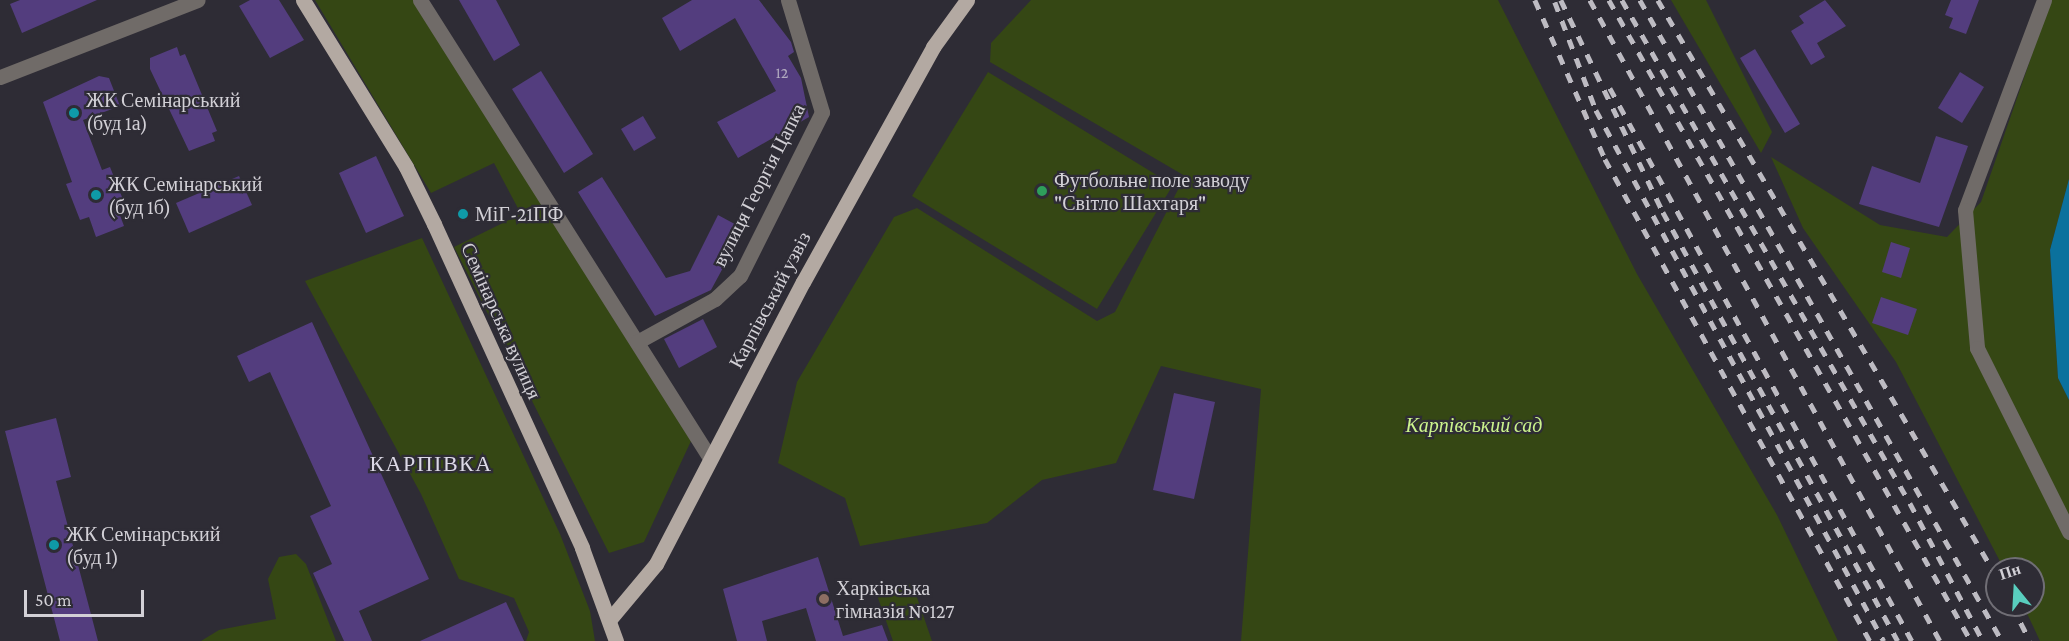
<!DOCTYPE html>
<html>
<head>
<meta charset="utf-8">
<style>
	body { margin:0 }
	#map { position:relative; width:2069px; height:641px; overflow:hidden; background:#2e2c35; font-family:"Crimson Pro",serif }
	div>[style] { position:absolute }
	[style*='--x'] { left:calc(var(--x)*1px); top:calc(var(--y)*1px); width:calc(var(--w)*1px); rotate:calc(var(--a)*1deg) }
	.green>* { inset:0; background:#354714 }
	.water>* { inset:0; background:#0b719d }
	.building>* { inset:0; background:#533d7e }
	.minor>* { height:15px; margin:-7.5px; padding:0 7.5px; transform-origin:7.5px; border-radius:7.5px; background:#706b68 }
	.major>* { height:15px; margin:-7.5px; padding:0 7.5px; transform-origin:7.5px; border-radius:7.5px; background:#b3a9a2 }
	.rail>* { height:4.5px; margin-top:-2.25px; transform-origin:0; background:repeating-linear-gradient(90deg,#bdbbc2 0 10px,transparent 0 20px) }
	.dots>* { width:16px; height:16px; translate:-50% -50%; box-sizing:border-box; border:3px solid #2e2c35; border-radius:50% }
	span { translate:-50% -50%; white-space:nowrap; text-align:center; line-height:1.15; -webkit-text-stroke:4.5px #2e2c35; paint-order:stroke }
	.number-label { font-size:16px; color:#b2abc0 }
	.number-label span { -webkit-text-stroke-width:0 }
	.poi-label { font-size:20px; color:#d2d0d6 }
	.left { translate:0 -50%; text-align:left }
	.street-label { font-size:20px; color:#d2d0d6 }
	.park-label { font-size:20px; color:#ccf48d; font-style:italic }
	.quarter-label { font-size:22px; color:#dcd9e6; letter-spacing:1.5px }
	.north { position:absolute; left:1985px; top:557px; width:60px; height:60px; box-sizing:border-box; background:#2e2c35; border:2px solid #706e75; border-radius:50%; rotate:342deg; font-size:16px; font-weight:700; line-height:24px; text-align:center; color:#d2d0d6 }
	.north::after { content:''; display:block; margin:auto; width:21px; height:27px; background:#59cebe; clip-path:polygon(50% 0,100% 100%,50% 72%,0 100%) }
	.scale { position:absolute; left:24px; top:590px; width:120px; height:27px; box-sizing:border-box; border:3px solid #d2d0d6; border-top:0; padding-left:8px; font-size:18px; line-height:21px; white-space:nowrap; color:#d2d0d6; -webkit-text-stroke:4px #2e2c35; paint-order:stroke }
</style>
</head>
<body>
<div id="map">
	<div class="green">
		<div style="clip-path:polygon(315px 0,413px 0,691px 441px,644px 542px,609px 553px,454px 247px,521px 214px,494px 163px,431px 193px)"></div>
		<div style="clip-path:polygon(1031px 0,1498px 0,1637px 274px,1777px 515px,1838px 641px,1241px 641px,1261px 389px,1161px 366px,1116px 463px,1042px 480px,987px 523px,860px 546px,845px 498px,778px 463px,797px 382px,894px 217px,917px 208px,1097px 321px,1115px 312px,1185px 176px,990px 62px,991px 43px)"></div>
		<div style="clip-path:polygon(1671px 0,1706px 0,1772px 132px,1761px 153px)"></div>
		<div style="clip-path:polygon(2051px 0,2069px 0,2069px 179px,2050px 250px,2058px 378px,2069px 400px,2069px 641px,2040px 641px,2023px 605px,2033px 605px,2033px 569px,2004px 569px,1896px 362px,1803px 228px,1771px 157px,1880px 225px,1947px 237px,1981px 202px)"></div>
		<div style="clip-path:polygon(988px 72px,1173px 185px,1097px 309px,912px 196px)"></div>
		<div style="clip-path:polygon(422px 238px,560px 534px,590px 611px,595px 641px,526px 641px,529px 632px,514px 598px,459px 579px,421px 494px,305px 281px)"></div>
		<div style="clip-path:polygon(296px 554px,306px 564px,336px 641px,201px 641px,219px 630px,276px 619px,268px 579px,279px 557px)"></div>
		<div style="clip-path:polygon(912px 583px,932px 641px,893px 641px,877px 595px)"></div>
	</div>
	<div class="water">
		<div style="clip-path:polygon(2069px 179px,2069px 400px,2058px 378px,2050px 250px)"></div>
	</div>
	<div class="building">
		<div style="clip-path:polygon(20px 0,97px 0,22px 33px,10px 4px)"></div>
		<div style="clip-path:polygon(250px 0,279px 0,304px 40px,270px 58px,239px 6px)"></div>
		<div style="clip-path:polygon(459px 0,496px 0,520px 45px,494px 61px)"></div>
		<div style="clip-path:polygon(692px 0,759px 0,791px 42px,794px 52px,788px 56px,801px 78px,809px 117px,738px 158px,717px 122px,776px 91px,735px 18px,680px 51px,662px 18px)"></div>
		<div style="clip-path:polygon(1825px 0,1846px 26px,1817px 43px,1825px 57px,1811px 65px,1791px 31px,1804px 23px,1799px 16px)"></div>
		<div style="clip-path:polygon(1951px 0,1979px 0,1966px 34px,1949px 28px,1953px 18px,1945px 15px)"></div>
		<div style="clip-path:polygon(177px 47px,180px 56px,185px 54px,217px 131px,212px 133px,215px 141px,189px 151px,150px 69px,150px 58px)"></div>
		<div style="clip-path:polygon(1755px 49px,1800px 124px,1785px 133px,1740px 58px)"></div>
		<div style="clip-path:polygon(541px 71px,593px 154px,564px 173px,512px 89px)"></div>
		<div style="clip-path:polygon(1960px 72px,1984px 87px,1962px 123px,1938px 108px)"></div>
		<div style="clip-path:polygon(99px 76px,109px 78px,120px 106px,83px 120px,102px 170px,110px 167px,126px 207px,118px 210px,124px 226px,96px 237px,89px 217px,80px 220px,66px 184px,72px 182px,43px 102px)"></div>
		<div style="clip-path:polygon(643px 116px,656px 138px,634px 151px,621px 129px)"></div>
		<div style="clip-path:polygon(1936px 136px,1968px 146px,1939px 227px,1859px 204px,1872px 166px,1920px 183px)"></div>
		<div style="clip-path:polygon(376px 156px,404px 216px,366px 233px,339px 173px)"></div>
		<div style="clip-path:polygon(239px 176px,252px 205px,189px 233px,176px 203px)"></div>
		<div style="clip-path:polygon(602px 177px,666px 278px,690px 271px,718px 215px,744px 229px,711px 290px,655px 316px,578px 192px)"></div>
		<div style="clip-path:polygon(1891px 242px,1910px 248px,1901px 278px,1882px 272px)"></div>
		<div style="clip-path:polygon(1881px 297px,1917px 309px,1908px 335px,1872px 323px)"></div>
		<div style="clip-path:polygon(703px 319px,717px 347px,679px 368px,664px 339px)"></div>
		<div style="clip-path:polygon(312px 322px,429px 579px,359px 611px,372px 641px,344px 641px,313px 573px,332px 564px,310px 516px,331px 506px,270px 372px,249px 382px,237px 356px)"></div>
		<div style="clip-path:polygon(1174px 393px,1215px 402px,1194px 499px,1153px 490px)"></div>
		<div style="clip-path:polygon(56px 418px,71px 477px,56px 481px,98px 641px,60px 641px,5px 431px)"></div>
		<div style="clip-path:polygon(818px 557px,843px 636px,882px 625px,888px 641px,816px 641px,806px 608px,762px 621px,767px 641px,737px 641px,723px 589px)"></div>
		<div style="clip-path:polygon(506px 602px,524px 641px,420px 641px)"></div>
	</div>
	<div class="minor">
		<div style="--x:420;--y:0;--w:542;--a:57.66"></div>
		<div style="--x:2044;--y:0;--w:224;--a:110.6"></div>
		<div style="--x:1965;--y:210;--w:139;--a:85"></div>
		<div style="--x:1977;--y:348;--w:206;--a:63.4"></div>
		<div style="--x:0;--y:77;--w:212;--a:-21.3"></div>
		<div style="--x:637;--y:342;--w:89;--a:-28.9"></div>
		<div style="--x:715;--y:299;--w:34;--a:-43"></div>
		<div style="--x:740;--y:276;--w:183;--a:-63.4"></div>
		<div style="--x:822;--y:112;--w:117;--a:-106.9"></div>
	</div>
	<div class="major">
		<div style="--x:303;--y:0;--w:196;--a:58.3"></div>
		<div style="--x:406;--y:167;--w:64;--a:63.8"></div>
		<div style="--x:434;--y:224;--w:356;--a:65.4"></div>
		<div style="--x:582;--y:548;--w:99;--a:69.9"></div>
		<div style="--x:610;--y:619;--w:72;--a:-50.1"></div>
		<div style="--x:656;--y:564;--w:318;--a:-62.5"></div>
		<div style="--x:803;--y:282;--w:269;--a:-61"></div>
		<div style="--x:933;--y:47;--w:58;--a:-54.1"></div>
	</div>
	<div class="rail">
		<div style="--x:1535;--y:0;--w:174;--a:66.2"></div>
		<div style="--x:1605;--y:159;--w:550;--a:61.2"></div>
		<div style="--x:1561;--y:0;--w:235;--a:64.3"></div>
		<div style="--x:1663;--y:212;--w:489;--a:61.3"></div>
		<div style="--x:1590;--y:0;--w:730;--a:61.36"></div>
		<div style="--x:1609;--y:0;--w:736;--a:60.54"></div>
		<div style="--x:1622;--y:0;--w:580;--a:60.21"></div>
		<div style="--x:1910;--y:503;--w:156;--a:62.1"></div>
		<div style="--x:1640;--y:0;--w:736;--a:60.54"></div>
		<div style="--x:1658;--y:0;--w:669;--a:59.56"></div>
		<div style="--x:1555;--y:2;--w:116;--a:69.2"></div>
		<div style="--x:1596;--y:110;--w:604;--a:61.53"></div>
		<div style="--x:1610;--y:88;--w:630;--a:61.36"></div>
		<div style="--x:2012;--y:605;--w:40;--a:63.4"></div>
	</div>
	<div class="dots">
		<div style="left:74px;top:113px;background:#0f9aa8"></div>
		<div style="left:1042px;top:191px;background:#2e9e5b"></div>
		<div style="left:96px;top:195px;background:#0f9aa8"></div>
		<div style="left:463px;top:214px;background:#0f9aa8"></div>
		<div style="left:54px;top:545px;background:#0f9aa8"></div>
		<div style="left:824px;top:599px;background:#8d6e63"></div>
	</div>
	<div class="number-label">
		<span style="left:782px;top:73px">12</span>
	</div>
	<div class="poi-label">
		<span class="left" style="left:86px;top:112px">ЖК Семінарський<br>(буд 1а)</span>
		<span class="left" style="left:1054px;top:192px">Футбольне поле заводу<br>"Світло Шахтаря"</span>
		<span class="left" style="left:108px;top:196px">ЖК Семінарський<br>(буд 1б)</span>
		<span class="left" style="left:475px;top:214px">МіГ-21ПФ</span>
		<span class="left" style="left:66px;top:546px">ЖК Семінарський<br>(буд 1)</span>
		<span class="left" style="left:836px;top:600px">Харківська<br>гімназія №127</span>
	</div>
	<div class="street-label">
		<span style="left:759px;top:185px;rotate:-63deg">вулиця Георгія Цапка</span>
		<span style="left:770px;top:300px;rotate:-62deg">Карпівський узвіз</span>
		<span style="left:501px;top:321px;rotate:66deg">Семінарська вулиця</span>
	</div>
	<div class="park-label">
		<span style="left:1474px;top:425px">Карпівський сад</span>
	</div>
	<div class="quarter-label">
		<span style="left:431px;top:464px">КАРПІВКА</span>
	</div>
	<div class="north">Пн</div>
	<div class="scale">50 m</div>
</div>
</body>
</html>
